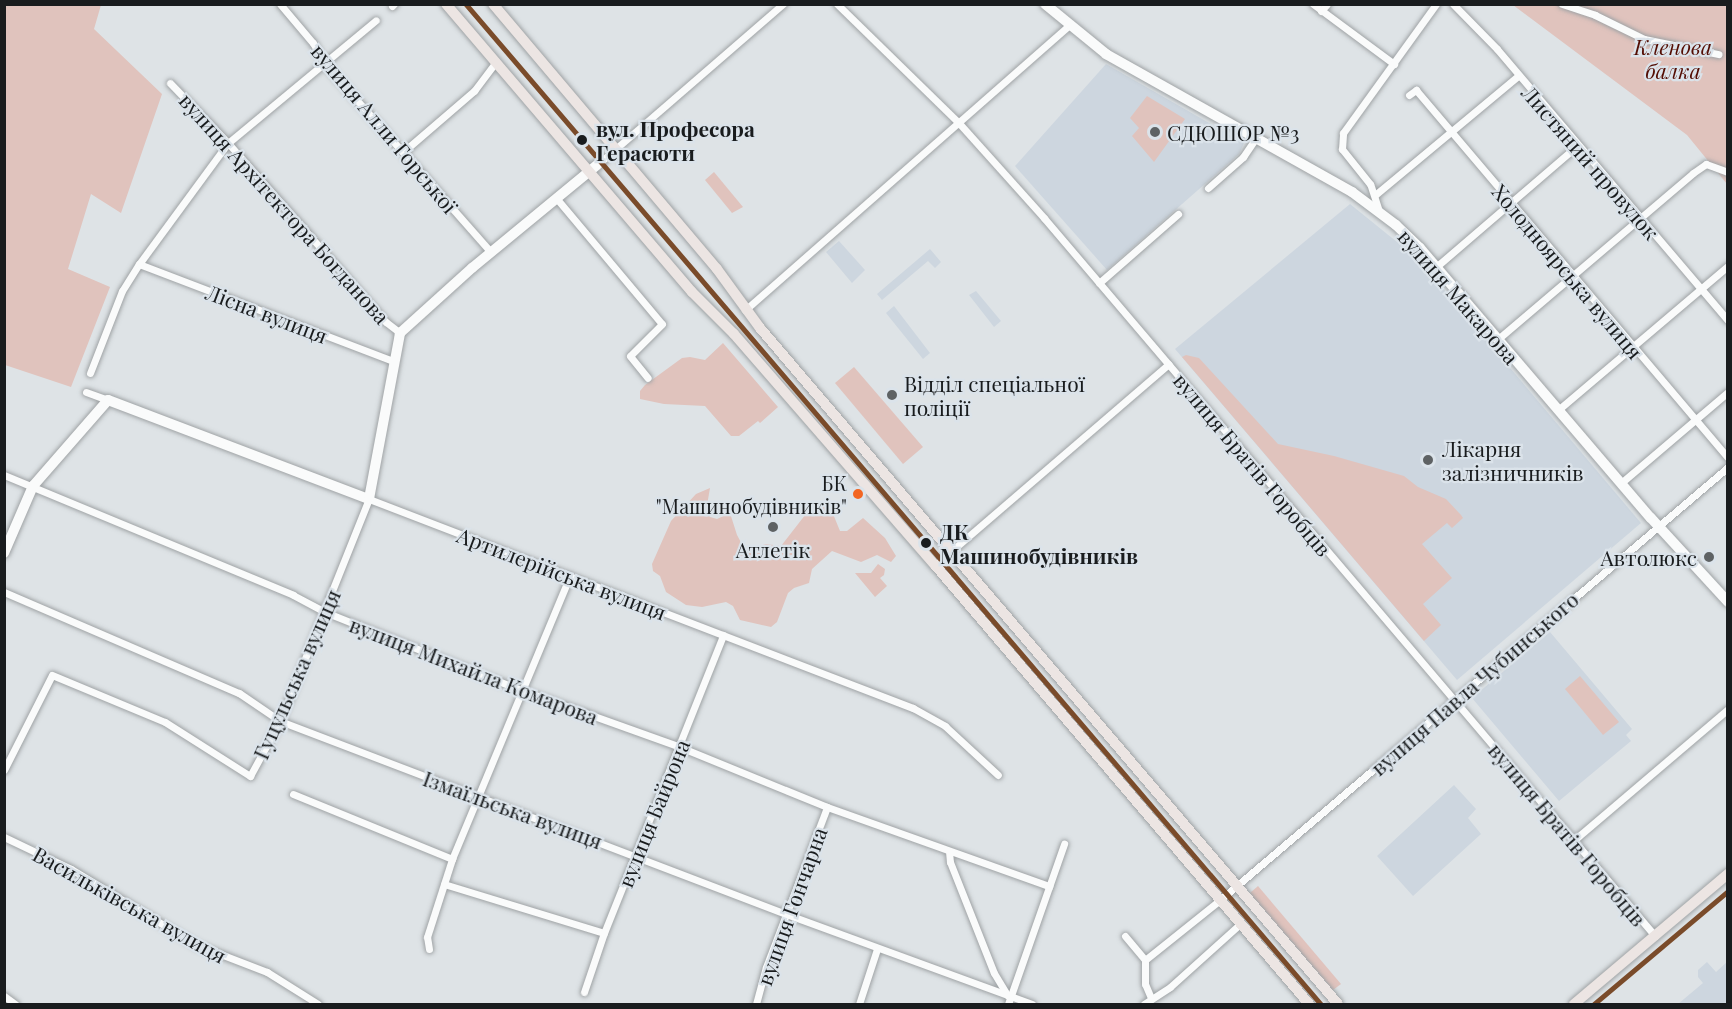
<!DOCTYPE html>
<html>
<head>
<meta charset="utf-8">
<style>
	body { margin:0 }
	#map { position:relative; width:1732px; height:1009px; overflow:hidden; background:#dee3e6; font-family:"Playfair Display",serif }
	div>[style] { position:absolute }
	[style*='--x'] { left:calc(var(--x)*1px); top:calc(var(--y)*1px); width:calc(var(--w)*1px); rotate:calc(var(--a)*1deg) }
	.built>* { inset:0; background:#cdd6df }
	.green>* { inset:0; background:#e0c3bd }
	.roads { filter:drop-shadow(0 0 2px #9fa3a5) drop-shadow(0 0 2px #9fa3a5) }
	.street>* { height:7px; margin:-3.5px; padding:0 3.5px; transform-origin:3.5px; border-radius:3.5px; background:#fafbfb }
	.secondary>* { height:10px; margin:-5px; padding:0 5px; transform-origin:5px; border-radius:5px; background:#fafbfb }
	.primary>* { height:10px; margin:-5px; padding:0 5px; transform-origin:5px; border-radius:5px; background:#ece5e3 }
	.tram-1>* { height:4.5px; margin:-2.25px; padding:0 2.25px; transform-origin:2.25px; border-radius:2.25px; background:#7a4b2a }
	.dots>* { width:16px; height:16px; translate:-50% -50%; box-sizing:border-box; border:3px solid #dbe3ea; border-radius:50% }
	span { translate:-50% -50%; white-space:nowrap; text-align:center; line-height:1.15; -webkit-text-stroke:4.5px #dbe3ea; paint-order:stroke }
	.bus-label { font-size:20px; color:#191c1e }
	.right { translate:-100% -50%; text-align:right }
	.park-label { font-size:21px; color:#530d03; font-style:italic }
	.street-label { font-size:21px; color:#191c1e }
	.stop-label { font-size:21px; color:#191c1e; font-weight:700 }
	.left { translate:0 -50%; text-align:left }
	.poi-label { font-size:21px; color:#191c1e }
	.frame { position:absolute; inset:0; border:6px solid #191c1e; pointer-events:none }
</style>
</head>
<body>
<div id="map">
	<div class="built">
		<div style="clip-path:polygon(1106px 64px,1244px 143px,1239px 154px,1107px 270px,1015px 166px)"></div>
		<div style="clip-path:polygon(1350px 204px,1418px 259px,1641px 523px,1457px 680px,1175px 349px)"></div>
		<div style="clip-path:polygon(839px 241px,865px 270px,852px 283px,826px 252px)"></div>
		<div style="clip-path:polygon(930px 249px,941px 262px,935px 268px,928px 261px,882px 300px,877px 294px)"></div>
		<div style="clip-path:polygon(976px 291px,1001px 321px,994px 327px,969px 295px)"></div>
		<div style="clip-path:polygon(894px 306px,930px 353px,923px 359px,886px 313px)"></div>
		<div style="clip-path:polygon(1550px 632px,1632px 729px,1626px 735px,1631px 741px,1559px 801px,1472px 698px)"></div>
		<div style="clip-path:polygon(1454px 785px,1476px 809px,1468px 818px,1481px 834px,1413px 896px,1377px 856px)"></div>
		<div style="clip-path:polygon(1707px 962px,1716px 972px,1727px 962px,1727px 1004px,1678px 1004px,1703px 983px,1698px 977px,1698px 970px)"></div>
	</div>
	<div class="green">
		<div style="clip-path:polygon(5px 4px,101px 5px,94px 29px,162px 94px,121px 213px,91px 194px,68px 269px,110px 287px,71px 387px,5px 365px)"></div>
		<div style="clip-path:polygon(1513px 5px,1727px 5px,1727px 184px,1687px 135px)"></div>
		<div style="clip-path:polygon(1147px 96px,1185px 119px,1154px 162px,1132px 136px,1139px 128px,1130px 118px)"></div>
		<div style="clip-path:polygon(714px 172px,743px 207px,732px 213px,705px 180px)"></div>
		<div style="clip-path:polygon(723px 343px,778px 407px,760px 423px,758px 421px,739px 436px,731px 436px,705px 406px,664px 404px,640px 399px,640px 391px,645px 385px,682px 358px,690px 357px,705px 360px)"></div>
		<div style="clip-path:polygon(1186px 355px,1199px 358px,1278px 444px,1334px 456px,1404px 476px,1418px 487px,1446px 499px,1461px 515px,1463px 518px,1452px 528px,1447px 523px,1422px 544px,1452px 578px,1423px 604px,1441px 625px,1424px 641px,1182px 357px)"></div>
		<div style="clip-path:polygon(854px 367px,923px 447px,903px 464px,835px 383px)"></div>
		<div style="clip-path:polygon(710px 488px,706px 511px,710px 517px,717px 519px,730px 513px,737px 535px,744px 548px,751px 549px,766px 544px,781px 546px,809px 510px,824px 506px,831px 509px,840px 531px,847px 531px,863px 518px,885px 538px,896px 556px,891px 562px,877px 555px,861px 562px,832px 551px,812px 569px,809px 583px,794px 588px,788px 593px,777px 622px,771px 627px,740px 620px,733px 606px,726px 602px,702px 607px,686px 605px,666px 592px,660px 576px,653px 571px,652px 564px,671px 521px,696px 494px)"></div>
		<div style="clip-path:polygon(878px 564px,885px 569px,884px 575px,880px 578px,887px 586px,875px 597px,855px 573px,871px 573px)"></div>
		<div style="clip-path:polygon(1580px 676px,1619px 722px,1603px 735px,1565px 689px)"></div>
		<div style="clip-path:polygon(1258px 886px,1341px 984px,1333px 990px,1250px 893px)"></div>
	</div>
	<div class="roads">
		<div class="street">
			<div style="--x:280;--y:4;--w:51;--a:49.8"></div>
			<div style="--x:313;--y:43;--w:24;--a:60"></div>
			<div style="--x:325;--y:64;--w:251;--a:48.6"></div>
			<div style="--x:837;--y:4;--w:169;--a:44.3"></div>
			<div style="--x:958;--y:122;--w:129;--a:48.1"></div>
			<div style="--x:1044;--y:218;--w:943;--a:49.6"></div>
			<div style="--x:1313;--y:4;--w:101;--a:36.5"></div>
			<div style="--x:1453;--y:4;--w:63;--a:45.6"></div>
			<div style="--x:1497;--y:49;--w:356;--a:49.6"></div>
			<div style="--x:1562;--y:4;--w:35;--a:18"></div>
			<div style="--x:1595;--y:15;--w:55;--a:26.1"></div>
			<div style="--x:1644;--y:39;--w:76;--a:11.5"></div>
			<div style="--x:392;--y:6;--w:3;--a:-45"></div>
			<div style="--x:1321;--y:11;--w:9;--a:-49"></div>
			<div style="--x:170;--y:83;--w:83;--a:46"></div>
			<div style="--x:228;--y:143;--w:239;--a:48.6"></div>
			<div style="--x:386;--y:322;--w:18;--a:38"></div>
			<div style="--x:1409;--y:95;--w:9;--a:-36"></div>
			<div style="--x:1416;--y:90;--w:482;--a:49.7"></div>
			<div style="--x:403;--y:152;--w:94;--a:-40.7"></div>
			<div style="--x:474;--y:91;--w:36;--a:-53"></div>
			<div style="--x:598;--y:164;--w:245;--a:-40.9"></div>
			<div style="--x:1208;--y:188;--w:47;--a:-41.5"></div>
			<div style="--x:1243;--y:157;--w:23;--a:-56"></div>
			<div style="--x:1375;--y:195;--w:186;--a:-39.8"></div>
			<div style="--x:557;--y:199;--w:163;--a:50"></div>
			<div style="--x:662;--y:324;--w:45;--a:135"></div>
			<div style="--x:630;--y:356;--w:28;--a:51"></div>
			<div style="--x:1379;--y:211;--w:28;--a:-108"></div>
			<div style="--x:1370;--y:184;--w:45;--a:-128.7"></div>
			<div style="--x:1342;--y:149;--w:16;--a:-86"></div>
			<div style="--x:1343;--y:133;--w:159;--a:-54.2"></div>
			<div style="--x:139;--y:264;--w:274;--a:20.9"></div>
			<div style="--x:1436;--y:267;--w:187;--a:-40.7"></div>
			<div style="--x:1099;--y:283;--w:105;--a:-41.1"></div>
			<div style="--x:745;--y:310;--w:430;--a:-41.3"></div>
			<div style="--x:1498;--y:339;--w:256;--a:-40.4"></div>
			<div style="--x:1693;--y:173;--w:16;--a:-35"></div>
			<div style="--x:1706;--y:164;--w:23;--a:20"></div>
			<div style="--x:90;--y:373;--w:88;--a:-68.7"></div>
			<div style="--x:122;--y:291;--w:32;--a:-58"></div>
			<div style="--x:139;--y:264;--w:150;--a:-53.7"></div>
			<div style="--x:228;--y:143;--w:192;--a:-39.7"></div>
			<div style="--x:86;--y:392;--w:23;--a:20"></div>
			<div style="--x:1558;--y:410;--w:223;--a:-40.3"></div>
			<div style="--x:4;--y:475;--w:313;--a:22.5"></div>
			<div style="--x:293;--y:595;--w:36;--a:28"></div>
			<div style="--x:325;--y:612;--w:214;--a:21.7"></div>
			<div style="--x:524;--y:691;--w:166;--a:19.7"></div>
			<div style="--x:680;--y:747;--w:159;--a:22.2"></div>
			<div style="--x:827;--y:807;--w:236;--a:19.6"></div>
			<div style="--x:1621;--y:483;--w:140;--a:-40.4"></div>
			<div style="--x:935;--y:565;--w:308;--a:-40.7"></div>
			<div style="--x:4;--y:592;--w:256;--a:23.3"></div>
			<div style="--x:239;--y:693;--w:50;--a:34.3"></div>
			<div style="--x:280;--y:721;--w:542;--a:20.88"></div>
			<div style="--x:786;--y:914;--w:262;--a:20.1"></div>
			<div style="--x:4;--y:770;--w:106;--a:-63.2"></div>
			<div style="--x:52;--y:675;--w:122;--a:22.6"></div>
			<div style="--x:165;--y:722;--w:101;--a:32.4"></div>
			<div style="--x:250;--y:776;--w:63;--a:-61.4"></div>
			<div style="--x:280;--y:721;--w:239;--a:-68.2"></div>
			<div style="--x:369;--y:499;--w:583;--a:21.02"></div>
			<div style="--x:913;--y:708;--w:37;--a:29"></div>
			<div style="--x:945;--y:726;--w:72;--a:42.8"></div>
			<div style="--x:293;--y:794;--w:172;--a:22.2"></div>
			<div style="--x:4;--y:837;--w:74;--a:25.5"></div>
			<div style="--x:71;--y:869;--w:147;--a:31.1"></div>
			<div style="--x:197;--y:945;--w:75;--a:21.1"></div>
			<div style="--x:267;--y:972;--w:60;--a:32.1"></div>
			<div style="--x:1573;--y:841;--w:204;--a:-40.4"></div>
			<div style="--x:949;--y:851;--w:11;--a:85"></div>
			<div style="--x:950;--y:862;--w:119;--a:68.4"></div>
			<div style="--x:994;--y:973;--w:26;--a:59"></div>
			<div style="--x:444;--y:884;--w:167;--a:17"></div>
			<div style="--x:1125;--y:936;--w:31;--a:50"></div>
			<div style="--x:429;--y:949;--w:12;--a:-99"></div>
			<div style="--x:427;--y:937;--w:82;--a:-72.2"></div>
			<div style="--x:452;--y:859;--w:307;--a:-67.4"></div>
			<div style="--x:584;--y:992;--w:62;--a:-71.3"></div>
			<div style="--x:604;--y:933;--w:321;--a:-68.2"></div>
			<div style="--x:4;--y:996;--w:14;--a:36"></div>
			<div style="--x:1151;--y:998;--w:15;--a:-113"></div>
			<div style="--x:1145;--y:984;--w:24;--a:-90"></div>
			<div style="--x:1145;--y:960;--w:96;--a:-38.7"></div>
			<div style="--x:1220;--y:900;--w:667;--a:-40.44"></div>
			<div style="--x:756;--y:1004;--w:38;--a:-75"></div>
			<div style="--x:766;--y:967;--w:171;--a:-69.1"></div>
			<div style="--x:859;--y:1004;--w:58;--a:-71.9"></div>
			<div style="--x:1008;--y:1004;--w:170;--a:-70.7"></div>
			<div style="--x:1144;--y:1004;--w:31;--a:-33"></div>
			<div style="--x:1170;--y:987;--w:96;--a:-42"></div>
		</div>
		<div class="secondary">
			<div style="--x:1045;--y:4;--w:79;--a:39.3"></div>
			<div style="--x:1106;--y:54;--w:282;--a:29.3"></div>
			<div style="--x:1352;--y:192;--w:55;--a:36.9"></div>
			<div style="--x:1396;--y:225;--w:33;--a:44"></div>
			<div style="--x:1420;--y:248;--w:355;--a:49.5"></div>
			<div style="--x:1651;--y:518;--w:114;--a:47.5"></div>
			<div style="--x:4;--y:553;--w:73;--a:-66.6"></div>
			<div style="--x:33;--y:486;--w:114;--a:-48.9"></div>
			<div style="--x:108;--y:400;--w:279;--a:20.8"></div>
			<div style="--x:369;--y:499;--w:169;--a:-79.4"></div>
			<div style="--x:400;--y:333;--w:97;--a:-42.1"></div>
			<div style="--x:472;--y:268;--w:163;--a:-39.5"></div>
		</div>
		<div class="primary">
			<div style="--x:446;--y:4;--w:379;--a:49.5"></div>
			<div style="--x:692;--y:292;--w:59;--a:45"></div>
			<div style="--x:734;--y:334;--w:306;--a:49"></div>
			<div style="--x:935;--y:565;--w:577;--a:49.57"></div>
			<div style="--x:493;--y:4;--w:347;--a:49.8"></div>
			<div style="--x:717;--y:269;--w:73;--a:53.9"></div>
			<div style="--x:760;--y:328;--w:889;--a:49.47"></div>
			<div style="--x:1574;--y:1004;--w:202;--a:-40.2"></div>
		</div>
	</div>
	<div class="tram-1">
		<div style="--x:466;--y:4;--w:1316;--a:49.47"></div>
		<div style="--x:1594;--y:1004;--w:175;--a:-40.1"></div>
	</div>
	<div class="dots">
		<div style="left:1155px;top:132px;background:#5e6264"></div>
		<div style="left:582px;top:140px;background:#191c1e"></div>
		<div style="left:892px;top:395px;background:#5e6264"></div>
		<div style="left:1428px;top:460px;background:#5e6264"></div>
		<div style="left:858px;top:494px;background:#f26522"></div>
		<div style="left:773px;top:527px;background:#5e6264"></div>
		<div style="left:926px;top:543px;background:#191c1e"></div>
		<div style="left:1709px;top:557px;background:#5e6264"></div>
	</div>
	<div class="bus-label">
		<span class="right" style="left:847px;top:494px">БК<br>"Машинобудівників"</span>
	</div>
	<div class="park-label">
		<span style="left:1673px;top:58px">Кленова<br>балка</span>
	</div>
	<div class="street-label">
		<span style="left:385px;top:128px;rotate:50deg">вулиця Алли Горської</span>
		<span style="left:1591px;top:162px;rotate:49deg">Листяний провулок</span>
		<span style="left:285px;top:208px;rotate:48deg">вулиця Архітектора Богданова</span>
		<span style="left:1568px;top:271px;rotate:50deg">Холодноярська вулиця</span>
		<span style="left:1459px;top:296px;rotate:49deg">вулиця Макарова</span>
		<span style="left:267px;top:313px;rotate:21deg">Лісна вулиця</span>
		<span style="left:1253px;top:464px;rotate:50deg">вулиця Братів Горобців</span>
		<span style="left:562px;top:573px;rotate:21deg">Артилерійська вулиця</span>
		<span style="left:474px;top:670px;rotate:21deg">вулиця Михайла Комарова</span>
		<span style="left:296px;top:674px;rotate:-66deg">Гуцульська вулиця</span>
		<span style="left:1474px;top:683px;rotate:-41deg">вулиця Павла Чубинського</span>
		<span style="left:513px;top:809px;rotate:20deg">Ізмаїльська вулиця</span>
		<span style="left:653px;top:813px;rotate:-68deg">вулиця Байрона</span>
		<span style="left:1568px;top:834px;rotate:50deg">вулиця Братів Горобців</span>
		<span style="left:130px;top:904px;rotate:29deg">Васильківська вулиця</span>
		<span style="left:791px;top:906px;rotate:-70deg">вулиця Гончарна</span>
	</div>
	<div class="stop-label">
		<span class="left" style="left:596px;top:140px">вул. Професора<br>Герасюти</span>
		<span class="left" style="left:940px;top:543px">ДК<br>Машинобудівників</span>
	</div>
	<div class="poi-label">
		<span class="left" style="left:1167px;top:132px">СДЮШОР №3</span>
		<span class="left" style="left:904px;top:395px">Відділ спеціальної<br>поліції</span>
		<span class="left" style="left:1442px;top:460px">Лікарня<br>залізничників</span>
		<span style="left:773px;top:549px">Атлетік</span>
		<span class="right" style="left:1697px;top:557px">Автолюкс</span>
	</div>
	<div class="frame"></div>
</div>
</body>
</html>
